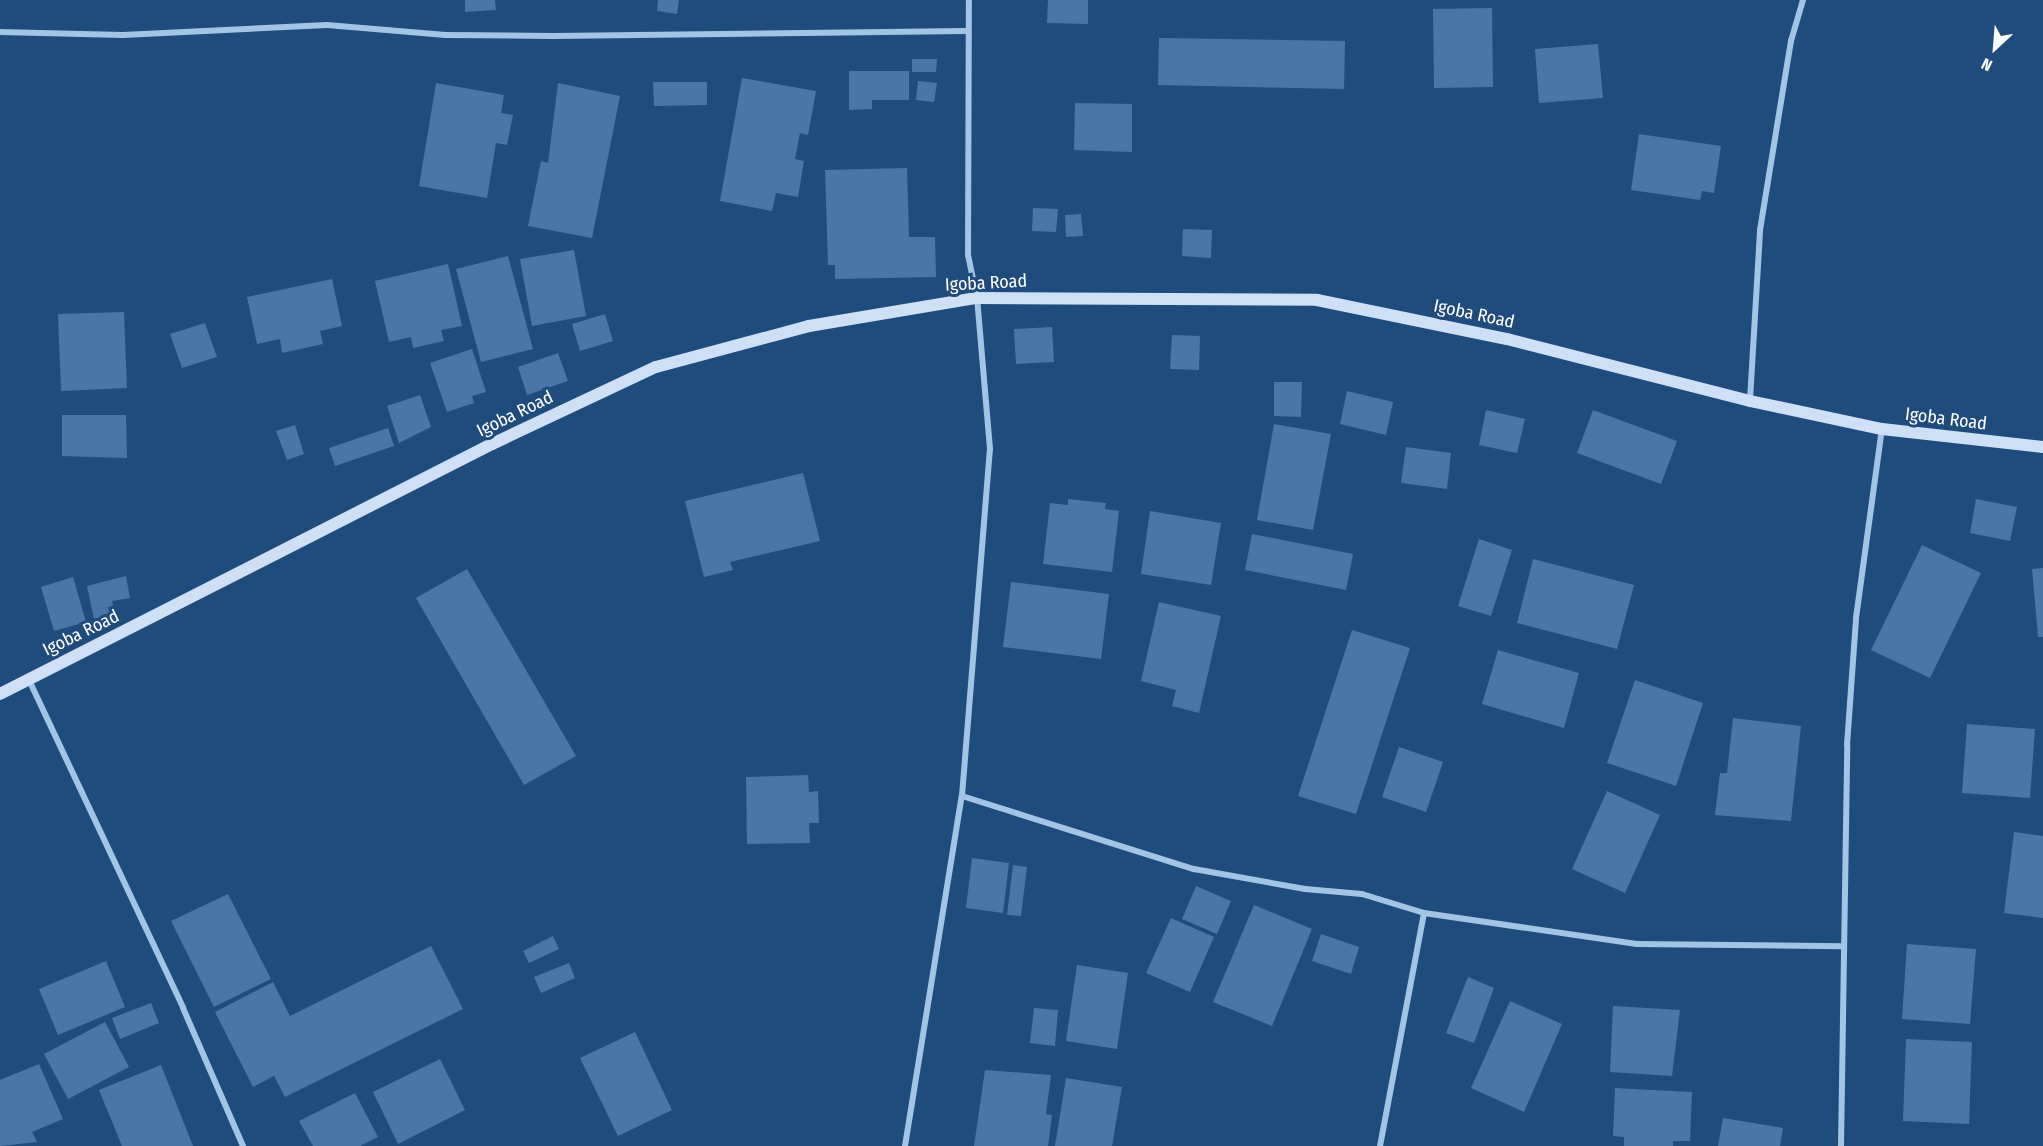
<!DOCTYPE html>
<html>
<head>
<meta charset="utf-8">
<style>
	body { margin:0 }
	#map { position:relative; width:2043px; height:1146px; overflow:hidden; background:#204c7d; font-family:"Fira Sans Condensed",sans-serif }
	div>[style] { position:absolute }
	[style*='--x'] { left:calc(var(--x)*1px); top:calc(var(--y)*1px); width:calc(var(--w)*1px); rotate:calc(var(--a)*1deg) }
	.building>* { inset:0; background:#4976a6 }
	.street>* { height:6px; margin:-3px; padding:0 3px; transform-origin:3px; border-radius:3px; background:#a4c4e6 }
	.secondary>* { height:12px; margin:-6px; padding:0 6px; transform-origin:6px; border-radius:6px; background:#cee0f5 }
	span { translate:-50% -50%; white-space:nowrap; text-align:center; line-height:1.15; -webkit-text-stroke:6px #204c7d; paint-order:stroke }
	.street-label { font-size:18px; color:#fff }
	.north { position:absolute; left:1965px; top:18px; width:60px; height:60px; -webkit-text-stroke:4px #204c7d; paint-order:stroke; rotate:206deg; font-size:16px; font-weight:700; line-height:24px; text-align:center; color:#fff }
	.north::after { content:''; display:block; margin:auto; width:21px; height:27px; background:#fff; clip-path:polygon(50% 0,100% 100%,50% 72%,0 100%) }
</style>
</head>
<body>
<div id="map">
	<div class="building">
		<div style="clip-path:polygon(465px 0,495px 0,496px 10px,465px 12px)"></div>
		<div style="clip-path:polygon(658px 0,679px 0,677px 14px,657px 11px)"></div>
		<div style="clip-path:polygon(1048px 0,1088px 0,1088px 24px,1047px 23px)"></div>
		<div style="clip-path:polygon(1492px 8px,1493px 87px,1434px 88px,1433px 9px)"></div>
		<div style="clip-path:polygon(1159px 38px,1345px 41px,1344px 89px,1158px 85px)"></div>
		<div style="clip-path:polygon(1598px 44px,1603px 98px,1539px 103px,1535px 49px)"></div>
		<div style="clip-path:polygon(912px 59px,937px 59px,936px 72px,912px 72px)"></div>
		<div style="clip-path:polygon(849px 71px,909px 71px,909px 100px,872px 100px,872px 109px,849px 110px)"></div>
		<div style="clip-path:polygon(742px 78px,816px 91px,808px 135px,800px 133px,795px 159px,804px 161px,798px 197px,776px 193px,772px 211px,720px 201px)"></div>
		<div style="clip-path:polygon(918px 81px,937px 83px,934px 102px,916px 100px)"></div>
		<div style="clip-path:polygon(653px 82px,707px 82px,707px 105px,654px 106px)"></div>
		<div style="clip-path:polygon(436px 83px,504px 95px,501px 113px,513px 115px,507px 145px,496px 143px,487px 198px,419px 186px)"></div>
		<div style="clip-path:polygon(558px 83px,620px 96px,592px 238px,528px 226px,541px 161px,548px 163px)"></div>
		<div style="clip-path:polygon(1075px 103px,1132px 104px,1132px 152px,1074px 150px)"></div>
		<div style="clip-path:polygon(1639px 134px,1721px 146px,1714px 193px,1702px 191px,1700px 200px,1631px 190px)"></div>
		<div style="clip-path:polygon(907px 168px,909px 237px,935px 237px,936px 277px,835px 279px,835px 265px,828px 265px,825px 170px)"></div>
		<div style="clip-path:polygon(1033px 208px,1058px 209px,1056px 232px,1032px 231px)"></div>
		<div style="clip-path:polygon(1081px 214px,1083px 236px,1066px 237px,1065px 215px)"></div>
		<div style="clip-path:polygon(1183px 229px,1212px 230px,1211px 258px,1182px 256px)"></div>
		<div style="clip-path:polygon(574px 250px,586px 316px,532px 326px,520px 259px)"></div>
		<div style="clip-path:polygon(508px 256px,533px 349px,481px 362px,456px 269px)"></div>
		<div style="clip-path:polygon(448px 264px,462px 326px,441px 330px,444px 341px,413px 348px,411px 337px,389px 342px,375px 281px)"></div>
		<div style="clip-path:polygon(332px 279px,342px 326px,320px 331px,323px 344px,282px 353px,280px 339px,257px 344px,247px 297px)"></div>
		<div style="clip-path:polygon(124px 312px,127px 388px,61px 391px,58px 314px)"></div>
		<div style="clip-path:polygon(605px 314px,613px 341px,580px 351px,572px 324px)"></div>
		<div style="clip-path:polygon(205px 323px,217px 357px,182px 368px,170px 334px)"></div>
		<div style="clip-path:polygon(1052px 327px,1054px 362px,1016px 364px,1014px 329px)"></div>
		<div style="clip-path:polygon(1172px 335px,1200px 336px,1199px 370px,1170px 369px)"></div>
		<div style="clip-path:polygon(472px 349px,486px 392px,472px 396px,474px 403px,447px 412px,430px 363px)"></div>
		<div style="clip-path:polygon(558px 353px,568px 381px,527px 395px,518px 367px)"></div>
		<div style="clip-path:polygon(1274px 382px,1302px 382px,1301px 417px,1274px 416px)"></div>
		<div style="clip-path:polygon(1347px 391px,1393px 402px,1386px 435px,1340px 424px)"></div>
		<div style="clip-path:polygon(420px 395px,431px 427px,399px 443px,387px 406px)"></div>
		<div style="clip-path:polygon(1486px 410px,1525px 419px,1517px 453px,1479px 445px)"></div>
		<div style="clip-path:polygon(1593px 410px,1677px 441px,1661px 484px,1577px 453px)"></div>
		<div style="clip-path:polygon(62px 415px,126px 415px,127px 458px,62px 456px)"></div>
		<div style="clip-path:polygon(1274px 424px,1331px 434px,1313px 530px,1257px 520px)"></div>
		<div style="clip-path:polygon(295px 425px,304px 454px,287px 460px,276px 431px)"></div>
		<div style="clip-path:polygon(388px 428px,394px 446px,335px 466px,329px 448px)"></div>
		<div style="clip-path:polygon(1406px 447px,1451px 453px,1447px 489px,1401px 483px)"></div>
		<div style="clip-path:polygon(803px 473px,820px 541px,730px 562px,733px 570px,704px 577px,685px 501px)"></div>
		<div style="clip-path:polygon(1068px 499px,1106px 503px,1105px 509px,1119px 511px,1112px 572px,1043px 564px,1050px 503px,1068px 505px)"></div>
		<div style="clip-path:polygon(1976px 499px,2017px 507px,2010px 541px,1970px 533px)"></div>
		<div style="clip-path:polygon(1150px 511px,1221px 523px,1211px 585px,1141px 574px)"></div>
		<div style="clip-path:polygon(1252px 534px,1353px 554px,1346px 590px,1245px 570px)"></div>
		<div style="clip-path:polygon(1479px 539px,1512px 550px,1491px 616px,1458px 606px)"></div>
		<div style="clip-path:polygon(1922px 545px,1981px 573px,1930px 678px,1871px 650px)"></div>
		<div style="clip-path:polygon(1533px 559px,1634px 585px,1617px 649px,1517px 623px)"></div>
		<div style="clip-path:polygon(2043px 568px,2043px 637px,2038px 637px,2032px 569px)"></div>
		<div style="clip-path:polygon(467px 569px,576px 756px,524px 785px,416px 598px)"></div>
		<div style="clip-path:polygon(126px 576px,130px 598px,112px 601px,115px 615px,94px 619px,87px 586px)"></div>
		<div style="clip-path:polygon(73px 577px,86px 622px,54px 631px,41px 587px)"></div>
		<div style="clip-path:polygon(1011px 582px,1109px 594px,1101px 659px,1003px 647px)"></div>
		<div style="clip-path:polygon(1159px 602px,1221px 616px,1199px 713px,1172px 706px,1176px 690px,1141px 681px)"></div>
		<div style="clip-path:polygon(1352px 630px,1410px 648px,1356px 814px,1298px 796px)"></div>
		<div style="clip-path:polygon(1498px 650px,1579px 673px,1564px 728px,1482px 704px)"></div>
		<div style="clip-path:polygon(1635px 680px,1703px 703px,1676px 786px,1607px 763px)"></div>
		<div style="clip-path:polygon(1733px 718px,1801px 726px,1791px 821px,1715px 815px,1720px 773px,1727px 773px)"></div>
		<div style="clip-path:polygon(1967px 724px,2035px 729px,2030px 798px,1962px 793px)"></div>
		<div style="clip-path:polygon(1399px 747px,1443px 762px,1426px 812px,1382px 797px)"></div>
		<div style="clip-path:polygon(808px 775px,809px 792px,818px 791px,819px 823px,809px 823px,810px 843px,747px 844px,746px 777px)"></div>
		<div style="clip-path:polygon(1607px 791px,1660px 815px,1625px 893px,1572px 869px)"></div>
		<div style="clip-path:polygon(2014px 832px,2043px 836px,2043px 918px,2004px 913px)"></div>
		<div style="clip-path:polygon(972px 858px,1009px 863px,1003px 913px,966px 908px)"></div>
		<div style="clip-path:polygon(1013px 865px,1027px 867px,1021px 916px,1007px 915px)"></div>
		<div style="clip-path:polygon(1196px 886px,1231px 901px,1217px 934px,1182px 919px)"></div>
		<div style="clip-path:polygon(228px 894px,271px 979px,214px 1007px,171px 921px)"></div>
		<div style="clip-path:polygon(1254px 905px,1312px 929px,1272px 1026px,1213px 1002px)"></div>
		<div style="clip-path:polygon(1171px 918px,1214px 937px,1190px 992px,1146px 973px)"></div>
		<div style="clip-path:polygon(1321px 934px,1359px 947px,1351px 974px,1312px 961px)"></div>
		<div style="clip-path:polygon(553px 936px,559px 949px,529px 963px,523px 951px)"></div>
		<div style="clip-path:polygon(1907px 944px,1976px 949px,1970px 1024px,1902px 1019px)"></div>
		<div style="clip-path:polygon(431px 946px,463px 1009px,285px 1097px,274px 1076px,253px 1087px,215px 1012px,273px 982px,290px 1016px)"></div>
		<div style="clip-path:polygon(106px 961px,125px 1007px,58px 1035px,39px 989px)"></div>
		<div style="clip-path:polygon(569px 963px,575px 978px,541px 993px,534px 977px)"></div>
		<div style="clip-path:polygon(1077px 965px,1128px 973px,1117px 1049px,1066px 1041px)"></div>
		<div style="clip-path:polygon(1468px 977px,1494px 988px,1474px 1043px,1446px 1033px)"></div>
		<div style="clip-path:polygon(1510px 1001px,1562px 1024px,1524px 1112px,1471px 1088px)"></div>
		<div style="clip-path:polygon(151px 1003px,159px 1023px,120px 1039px,112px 1018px)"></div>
		<div style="clip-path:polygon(1613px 1006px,1680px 1010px,1672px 1076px,1610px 1072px)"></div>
		<div style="clip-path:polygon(1034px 1008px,1058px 1010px,1055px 1046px,1030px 1043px)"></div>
		<div style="clip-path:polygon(105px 1022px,129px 1067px,68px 1099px,44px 1054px)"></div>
		<div style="clip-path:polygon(635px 1032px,672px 1110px,618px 1136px,580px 1058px)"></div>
		<div style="clip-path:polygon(1906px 1039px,1972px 1042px,1969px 1124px,1903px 1121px)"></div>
		<div style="clip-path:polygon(440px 1059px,465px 1110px,398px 1144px,373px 1092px)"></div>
		<div style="clip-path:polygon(39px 1064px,63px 1119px,32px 1132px,37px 1142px,0 1146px,0 1080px)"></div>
		<div style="clip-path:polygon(161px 1065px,193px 1146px,122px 1146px,99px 1090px)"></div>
		<div style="clip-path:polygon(985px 1070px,1051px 1075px,1046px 1114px,1052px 1115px,1048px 1146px,974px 1146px)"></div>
		<div style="clip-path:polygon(1066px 1078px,1122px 1087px,1112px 1146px,1055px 1146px)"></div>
		<div style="clip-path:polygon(1615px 1088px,1692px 1092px,1690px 1141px,1673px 1141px,1673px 1146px,1624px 1146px,1624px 1137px,1613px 1136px)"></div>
		<div style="clip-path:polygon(355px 1093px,378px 1137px,360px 1146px,313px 1146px,299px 1121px)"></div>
		<div style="clip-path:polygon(1723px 1118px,1783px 1128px,1780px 1146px,1718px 1146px)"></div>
	</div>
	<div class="street">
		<div style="--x:0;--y:32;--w:123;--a:1.4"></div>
		<div style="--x:123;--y:35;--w:204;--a:-2.8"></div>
		<div style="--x:327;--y:25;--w:119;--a:4.8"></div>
		<div style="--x:446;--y:35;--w:107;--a:0.5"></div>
		<div style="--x:553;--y:36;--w:413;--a:-0.7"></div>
		<div style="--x:1750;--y:400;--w:170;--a:-86.6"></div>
		<div style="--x:1760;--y:230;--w:192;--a:-80.7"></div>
		<div style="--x:1791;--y:41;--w:43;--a:-73.7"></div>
		<div style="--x:29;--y:680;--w:362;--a:64.8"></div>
		<div style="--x:183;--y:1008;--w:150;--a:66.5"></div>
		<div style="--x:962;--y:796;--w:243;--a:17.5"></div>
		<div style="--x:1194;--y:869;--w:113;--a:10.2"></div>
		<div style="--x:1305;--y:889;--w:57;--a:5"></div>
		<div style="--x:1362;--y:894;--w:65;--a:17"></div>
		<div style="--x:1424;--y:913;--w:215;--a:8.3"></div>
		<div style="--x:1637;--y:944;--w:206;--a:0.6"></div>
		<div style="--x:905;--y:1146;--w:355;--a:-80.8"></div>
		<div style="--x:962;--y:796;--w:348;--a:-85.4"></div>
		<div style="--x:990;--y:449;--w:152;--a:-94.9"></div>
		<div style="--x:977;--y:298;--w:44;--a:-101.8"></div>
		<div style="--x:968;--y:255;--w:255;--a:-89.8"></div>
		<div style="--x:1380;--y:1146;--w:237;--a:-79.3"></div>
		<div style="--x:1841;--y:1146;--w:401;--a:-89.1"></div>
		<div style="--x:1847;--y:745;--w:127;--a:-85.9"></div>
		<div style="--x:1856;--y:618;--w:191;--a:-82.2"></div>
	</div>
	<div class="secondary">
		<div style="--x:0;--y:694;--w:552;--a:-26.94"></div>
		<div style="--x:492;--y:444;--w:181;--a:-25.2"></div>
		<div style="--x:656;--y:367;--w:158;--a:-15"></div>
		<div style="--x:809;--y:326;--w:170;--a:-9.5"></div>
		<div style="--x:977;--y:298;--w:340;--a:0.3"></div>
		<div style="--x:1317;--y:300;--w:194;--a:11.6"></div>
		<div style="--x:1507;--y:339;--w:251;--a:14.3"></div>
		<div style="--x:1750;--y:401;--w:135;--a:12"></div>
		<div style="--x:1882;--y:429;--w:162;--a:6.4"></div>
	</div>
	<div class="street-label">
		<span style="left:986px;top:283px;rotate:-3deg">Igoba Road</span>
		<span style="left:1474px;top:314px;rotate:12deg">Igoba Road</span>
		<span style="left:515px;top:414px;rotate:-26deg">Igoba Road</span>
		<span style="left:1946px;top:419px;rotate:7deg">Igoba Road</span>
		<span style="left:81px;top:633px;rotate:-26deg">Igoba Road</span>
	</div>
	<div class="north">N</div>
</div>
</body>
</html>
